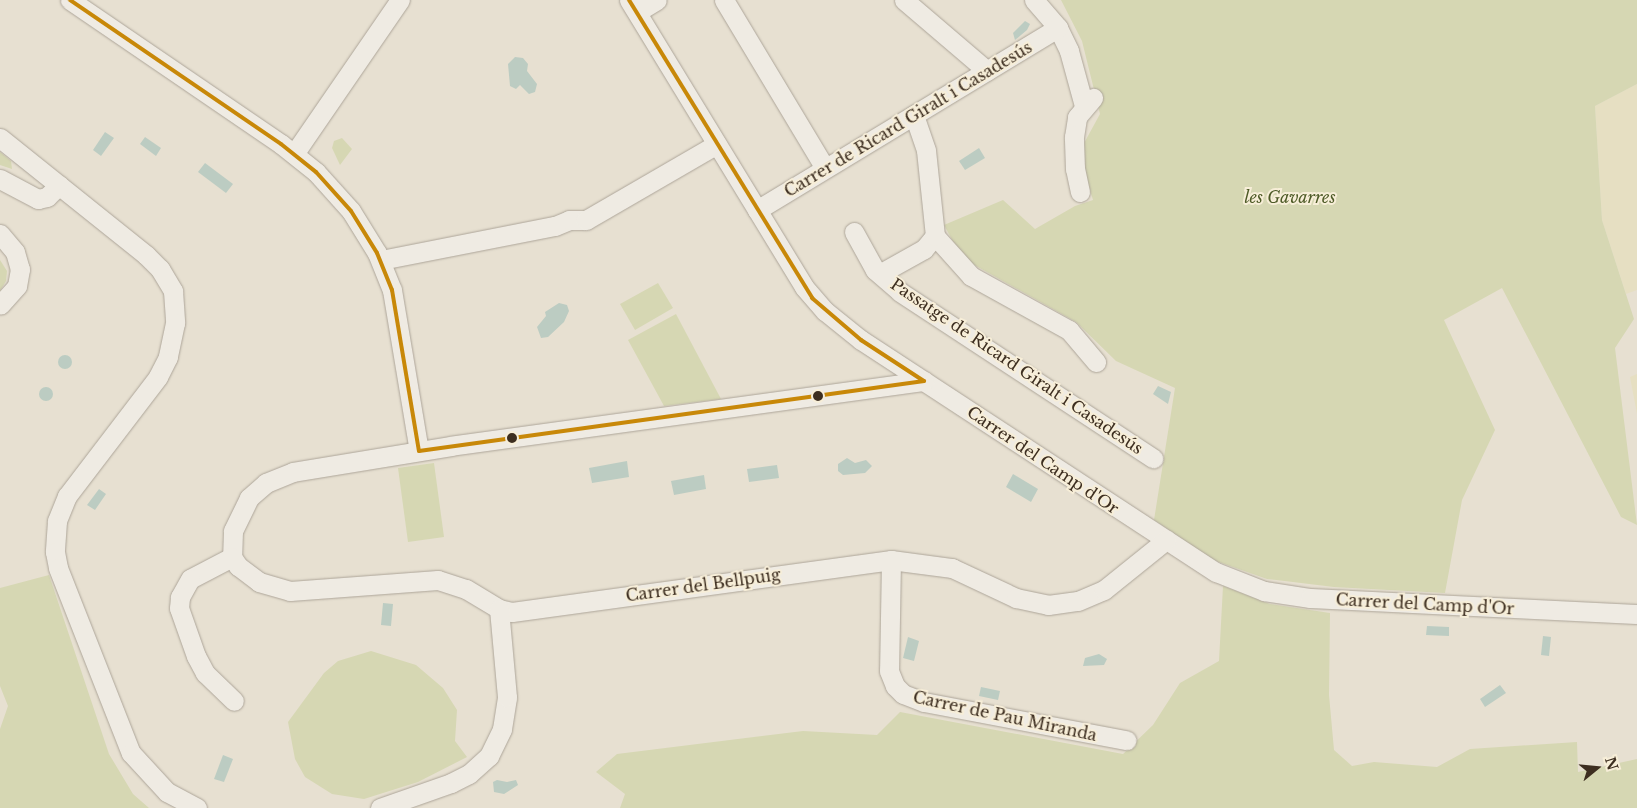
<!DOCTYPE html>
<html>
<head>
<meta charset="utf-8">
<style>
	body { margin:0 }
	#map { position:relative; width:1637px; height:808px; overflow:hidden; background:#e7e0d1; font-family:"Libre Baskerville",serif }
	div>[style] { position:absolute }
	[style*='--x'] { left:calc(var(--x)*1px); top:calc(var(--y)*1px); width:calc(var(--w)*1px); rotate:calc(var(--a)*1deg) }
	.farmland>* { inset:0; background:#e6dfc2 }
	.green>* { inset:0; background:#d6d7b3 }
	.water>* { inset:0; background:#bcccc2 }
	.round { border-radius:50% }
	.roads { filter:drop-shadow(0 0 1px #ada599) drop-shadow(0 0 1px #ada599) }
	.street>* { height:19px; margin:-9.5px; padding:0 9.5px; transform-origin:9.5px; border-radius:9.5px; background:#efebe3 }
	.bus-1>* { height:4px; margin:-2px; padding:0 2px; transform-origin:2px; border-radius:2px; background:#c88808 }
	.dots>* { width:14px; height:14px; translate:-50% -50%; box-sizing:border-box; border:2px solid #f7eed8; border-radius:50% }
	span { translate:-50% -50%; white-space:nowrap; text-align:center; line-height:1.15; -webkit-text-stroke:4px #f7eed8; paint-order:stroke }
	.street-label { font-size:16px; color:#3d2e20 }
	.park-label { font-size:16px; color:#4d5a26; font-style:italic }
	.north { position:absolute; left:1572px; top:743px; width:50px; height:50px; -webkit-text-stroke:4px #f7eed8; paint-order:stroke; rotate:73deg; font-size:14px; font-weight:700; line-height:20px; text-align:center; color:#3d2e20 }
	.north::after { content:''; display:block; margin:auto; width:18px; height:22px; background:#3d2e20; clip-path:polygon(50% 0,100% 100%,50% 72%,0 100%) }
</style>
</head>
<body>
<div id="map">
	<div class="farmland">
		<div style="clip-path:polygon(1637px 84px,1637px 290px,1626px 294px,1602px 220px,1595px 106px)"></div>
		<div style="clip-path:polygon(1637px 374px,1637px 414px,1630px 377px)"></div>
	</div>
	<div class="green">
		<div style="clip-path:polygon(1061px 0,1637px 0,1637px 84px,1595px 106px,1602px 220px,1634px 319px,1615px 348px,1637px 525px,1621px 517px,1502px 288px,1444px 320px,1495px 430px,1462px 500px,1445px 593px,1334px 587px,1267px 579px,1213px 560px,1154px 520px,1175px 388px,1116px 361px,1076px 322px,962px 258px,944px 225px,1003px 200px,1035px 229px,1075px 206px,1093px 200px,1083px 169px,1083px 145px,1100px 114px,1082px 41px)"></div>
		<div style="clip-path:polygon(342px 138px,352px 149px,340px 165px,332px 148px,334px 141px)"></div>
		<div style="clip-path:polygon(0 152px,11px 161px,12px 169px,0 165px)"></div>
		<div style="clip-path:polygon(0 260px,7px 271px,6px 281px,0 291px)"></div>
		<div style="clip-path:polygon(658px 283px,673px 308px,635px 330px,620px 304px)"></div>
		<div style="clip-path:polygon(676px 314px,721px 399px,664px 406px,628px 340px)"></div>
		<div style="clip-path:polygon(434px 463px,444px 537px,408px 542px,398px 468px)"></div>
		<div style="clip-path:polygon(49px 575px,109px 754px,133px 794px,149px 808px,0 808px,0 729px,8px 706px,0 686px,0 588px)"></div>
		<div style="clip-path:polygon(1223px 586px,1270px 604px,1330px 613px,1329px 695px,1334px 750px,1352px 766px,1374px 762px,1437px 767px,1470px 749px,1577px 742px,1578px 772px,1637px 759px,1637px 808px,620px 808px,625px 794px,596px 772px,617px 754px,803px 731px,877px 735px,900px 712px,1123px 754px,1153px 725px,1180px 683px,1219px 661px)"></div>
		<div style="clip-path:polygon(371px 651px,416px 665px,443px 688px,457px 710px,455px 741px,467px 757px,418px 782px,364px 799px,332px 794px,305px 777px,295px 759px,288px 722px,324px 673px,338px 661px)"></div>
	</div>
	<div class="water">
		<div style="clip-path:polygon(1025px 21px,1030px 24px,1027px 30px,1015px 40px,1013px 33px)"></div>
		<div style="clip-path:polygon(515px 57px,523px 58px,528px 64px,527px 71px,537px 84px,535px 92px,529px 94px,520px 85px,516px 89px,510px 86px,508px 64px)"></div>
		<div style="clip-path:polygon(105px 132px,114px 138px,101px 156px,93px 150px)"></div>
		<div style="clip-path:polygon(145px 137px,161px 148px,156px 156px,140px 144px)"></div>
		<div style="clip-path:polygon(979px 148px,985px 158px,965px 170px,959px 161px)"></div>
		<div style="clip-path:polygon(205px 163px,233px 184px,226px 193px,198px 172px)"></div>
		<div style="clip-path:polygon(559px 303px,567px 305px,569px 311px,564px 322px,548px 337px,541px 338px,537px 327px,546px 316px,545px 312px)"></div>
		<div class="round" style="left:58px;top:355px;width:14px;height:14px"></div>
		<div style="clip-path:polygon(1158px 386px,1171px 392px,1168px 404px,1153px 394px)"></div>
		<div class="round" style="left:39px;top:387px;width:14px;height:14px"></div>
		<div style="clip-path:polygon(847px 458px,855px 463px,866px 460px,872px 466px,865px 473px,843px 475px,838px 471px,838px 464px)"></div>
		<div style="clip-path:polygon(627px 461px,629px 477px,592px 483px,589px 468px)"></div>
		<div style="clip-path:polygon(777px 465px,779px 478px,749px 482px,747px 469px)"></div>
		<div style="clip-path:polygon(1013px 474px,1038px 489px,1031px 502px,1006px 487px)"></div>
		<div style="clip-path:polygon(704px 475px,706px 489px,674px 495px,671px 481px)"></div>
		<div style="clip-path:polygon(99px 489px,106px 494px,95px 510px,87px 505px)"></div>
		<div style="clip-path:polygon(383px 603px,393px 604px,391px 626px,381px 625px)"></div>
		<div style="clip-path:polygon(1427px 626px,1449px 627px,1449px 636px,1426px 635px)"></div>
		<div style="clip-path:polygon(1543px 636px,1551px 637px,1549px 656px,1541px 655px)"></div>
		<div style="clip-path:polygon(908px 637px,919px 641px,914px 661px,903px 658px)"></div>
		<div style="clip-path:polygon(1099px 654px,1107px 659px,1104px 665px,1083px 666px,1085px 658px)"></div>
		<div style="clip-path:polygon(1500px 685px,1506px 693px,1485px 707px,1480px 699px)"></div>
		<div style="clip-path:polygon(981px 687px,1000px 691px,998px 700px,979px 696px)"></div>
		<div style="clip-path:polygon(223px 755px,233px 759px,224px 782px,214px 779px)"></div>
		<div style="clip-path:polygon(497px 780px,507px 782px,516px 780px,518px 785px,504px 794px,494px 792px,493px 782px)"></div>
	</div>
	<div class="roads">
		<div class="street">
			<div style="--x:70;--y:0;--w:255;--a:34.3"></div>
			<div style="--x:281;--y:144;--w:45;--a:38.7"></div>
			<div style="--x:316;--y:172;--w:52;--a:48.1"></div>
			<div style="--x:351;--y:211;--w:49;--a:58.2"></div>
			<div style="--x:377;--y:253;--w:40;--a:68"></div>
			<div style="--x:392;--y:290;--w:163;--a:80.5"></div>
			<div style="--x:629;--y:0;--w:336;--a:58.6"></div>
			<div style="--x:804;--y:287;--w:32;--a:49"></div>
			<div style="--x:825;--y:311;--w:46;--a:38.9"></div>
			<div style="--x:861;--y:340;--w:424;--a:33.2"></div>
			<div style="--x:1216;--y:572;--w:52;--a:21.6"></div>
			<div style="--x:1264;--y:591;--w:47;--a:8.7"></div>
			<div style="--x:1310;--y:598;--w:327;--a:2.8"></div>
			<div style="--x:724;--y:0;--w:196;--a:59"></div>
			<div style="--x:904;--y:0;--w:109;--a:40.5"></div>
			<div style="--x:1034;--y:0;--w:37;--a:49"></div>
			<div style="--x:1058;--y:28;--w:25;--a:64"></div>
			<div style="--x:1069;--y:51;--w:57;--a:74.7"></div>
			<div style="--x:637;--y:12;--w:23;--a:-31"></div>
			<div style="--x:0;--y:138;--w:187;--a:38.7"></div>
			<div style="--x:146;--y:255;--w:20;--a:45"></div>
			<div style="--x:160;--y:269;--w:26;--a:59"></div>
			<div style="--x:173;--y:291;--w:32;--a:86"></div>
			<div style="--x:175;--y:323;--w:35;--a:102"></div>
			<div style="--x:168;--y:357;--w:22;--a:117"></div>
			<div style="--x:158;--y:377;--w:150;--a:127.4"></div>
			<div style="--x:67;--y:496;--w:27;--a:112"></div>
			<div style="--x:57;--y:521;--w:31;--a:94"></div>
			<div style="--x:55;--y:552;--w:16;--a:79"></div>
			<div style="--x:58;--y:568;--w:199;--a:68.5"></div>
			<div style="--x:131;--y:753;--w:53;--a:47.3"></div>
			<div style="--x:167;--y:792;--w:34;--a:28"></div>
			<div style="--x:294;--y:154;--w:187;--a:-55.5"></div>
			<div style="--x:0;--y:179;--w:43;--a:27.8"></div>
			<div style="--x:38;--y:199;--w:9;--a:-13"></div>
			<div style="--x:47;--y:197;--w:17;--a:-45"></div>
			<div style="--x:1080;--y:192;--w:24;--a:-102"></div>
			<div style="--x:1075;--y:169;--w:32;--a:-92"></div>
			<div style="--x:1074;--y:137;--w:20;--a:-81"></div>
			<div style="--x:1077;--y:117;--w:25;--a:-50"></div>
			<div style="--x:757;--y:210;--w:352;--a:-31.2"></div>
			<div style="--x:854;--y:232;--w:43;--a:61.1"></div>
			<div style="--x:875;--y:270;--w:33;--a:41"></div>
			<div style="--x:900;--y:292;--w:303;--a:33.3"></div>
			<div style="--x:0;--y:234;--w:23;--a:50"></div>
			<div style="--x:15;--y:252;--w:18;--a:74"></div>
			<div style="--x:20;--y:269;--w:17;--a:100"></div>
			<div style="--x:17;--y:286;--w:25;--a:132"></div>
			<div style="--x:935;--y:236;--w:54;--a:48"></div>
			<div style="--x:971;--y:276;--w:112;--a:28.9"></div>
			<div style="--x:1069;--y:330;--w:42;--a:49.8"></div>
			<div style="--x:381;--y:260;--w:177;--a:-11.1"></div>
			<div style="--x:555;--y:226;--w:15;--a:-23"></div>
			<div style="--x:569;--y:220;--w:17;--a:0"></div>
			<div style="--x:586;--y:220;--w:151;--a:-30.1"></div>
			<div style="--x:881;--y:273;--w:49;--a:-29.2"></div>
			<div style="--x:924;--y:249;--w:17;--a:-50"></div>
			<div style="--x:935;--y:236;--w:86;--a:-96"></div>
			<div style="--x:926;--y:150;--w:37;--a:-109"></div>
			<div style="--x:924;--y:381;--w:477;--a:172.2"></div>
			<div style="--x:451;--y:446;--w:160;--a:170.7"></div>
			<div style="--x:293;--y:472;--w:29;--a:158"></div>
			<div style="--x:266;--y:483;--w:23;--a:139"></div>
			<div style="--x:249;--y:498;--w:37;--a:116"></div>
			<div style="--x:233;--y:531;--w:26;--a:92"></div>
			<div style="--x:232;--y:557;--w:11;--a:56"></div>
			<div style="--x:238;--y:566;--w:26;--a:37"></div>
			<div style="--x:259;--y:582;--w:32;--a:16"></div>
			<div style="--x:290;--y:591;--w:148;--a:-4.3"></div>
			<div style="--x:438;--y:580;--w:29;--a:18"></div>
			<div style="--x:466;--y:589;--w:39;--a:31"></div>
			<div style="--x:499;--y:609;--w:13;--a:13"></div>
			<div style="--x:512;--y:612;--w:383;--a:-7.8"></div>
			<div style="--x:891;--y:560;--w:62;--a:7.5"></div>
			<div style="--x:952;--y:568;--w:71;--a:25.1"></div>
			<div style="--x:1016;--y:598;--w:33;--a:12"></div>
			<div style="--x:1048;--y:605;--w:30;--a:-8"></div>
			<div style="--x:1078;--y:601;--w:28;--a:-23"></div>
			<div style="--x:1104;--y:590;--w:80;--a:-38.9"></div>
			<div style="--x:232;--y:557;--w:47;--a:152.4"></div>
			<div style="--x:190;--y:579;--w:21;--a:119"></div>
			<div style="--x:180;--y:597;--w:11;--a:95"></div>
			<div style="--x:179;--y:608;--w:51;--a:70.5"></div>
			<div style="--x:196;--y:656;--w:19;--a:62"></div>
			<div style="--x:205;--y:673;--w:40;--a:44"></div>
			<div style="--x:891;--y:560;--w:111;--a:91"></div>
			<div style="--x:889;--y:671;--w:16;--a:68"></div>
			<div style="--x:895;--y:686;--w:11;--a:45"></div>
			<div style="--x:903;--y:694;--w:22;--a:21"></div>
			<div style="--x:924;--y:702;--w:206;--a:10.7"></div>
			<div style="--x:380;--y:808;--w:75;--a:-19.4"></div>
			<div style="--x:451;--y:783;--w:20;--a:-27"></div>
			<div style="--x:469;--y:774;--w:27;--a:-42"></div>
			<div style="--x:489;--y:756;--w:30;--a:-64"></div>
			<div style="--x:502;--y:729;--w:32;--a:-81"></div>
			<div style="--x:507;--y:697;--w:88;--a:-95.2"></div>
		</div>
	</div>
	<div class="bus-1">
		<div style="--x:70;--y:0;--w:255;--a:34.3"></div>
		<div style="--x:281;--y:144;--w:45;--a:38.7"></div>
		<div style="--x:316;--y:172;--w:52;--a:48.1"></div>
		<div style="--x:351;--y:211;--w:49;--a:58.2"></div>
		<div style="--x:377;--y:253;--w:40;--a:68"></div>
		<div style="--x:392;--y:290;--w:163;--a:80.5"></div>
		<div style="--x:419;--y:451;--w:510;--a:-7.89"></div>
		<div style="--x:629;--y:0;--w:350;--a:58.4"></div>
		<div style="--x:812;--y:298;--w:65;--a:40.6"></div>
		<div style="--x:861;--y:340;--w:75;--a:33.1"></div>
	</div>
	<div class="dots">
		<div style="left:818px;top:396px;background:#3d2e20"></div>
		<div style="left:512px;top:438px;background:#3d2e20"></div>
	</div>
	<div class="street-label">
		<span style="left:908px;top:119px;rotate:-31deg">Carrer de Ricard Giralt i Casadesús</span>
		<span style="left:1017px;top:366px;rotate:34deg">Passatge de Ricard Giralt i Casadesús</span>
		<span style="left:1043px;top:460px;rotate:34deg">Carrer del Camp d'Or</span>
		<span style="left:703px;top:585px;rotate:-8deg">Carrer del Bellpuig</span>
		<span style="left:1425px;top:604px;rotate:3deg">Carrer del Camp d'Or</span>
		<span style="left:1005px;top:716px;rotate:12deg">Carrer de Pau Miranda</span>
	</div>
	<div class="park-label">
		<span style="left:1290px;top:197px">les Gavarres</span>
	</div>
	<div class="north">N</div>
</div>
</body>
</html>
